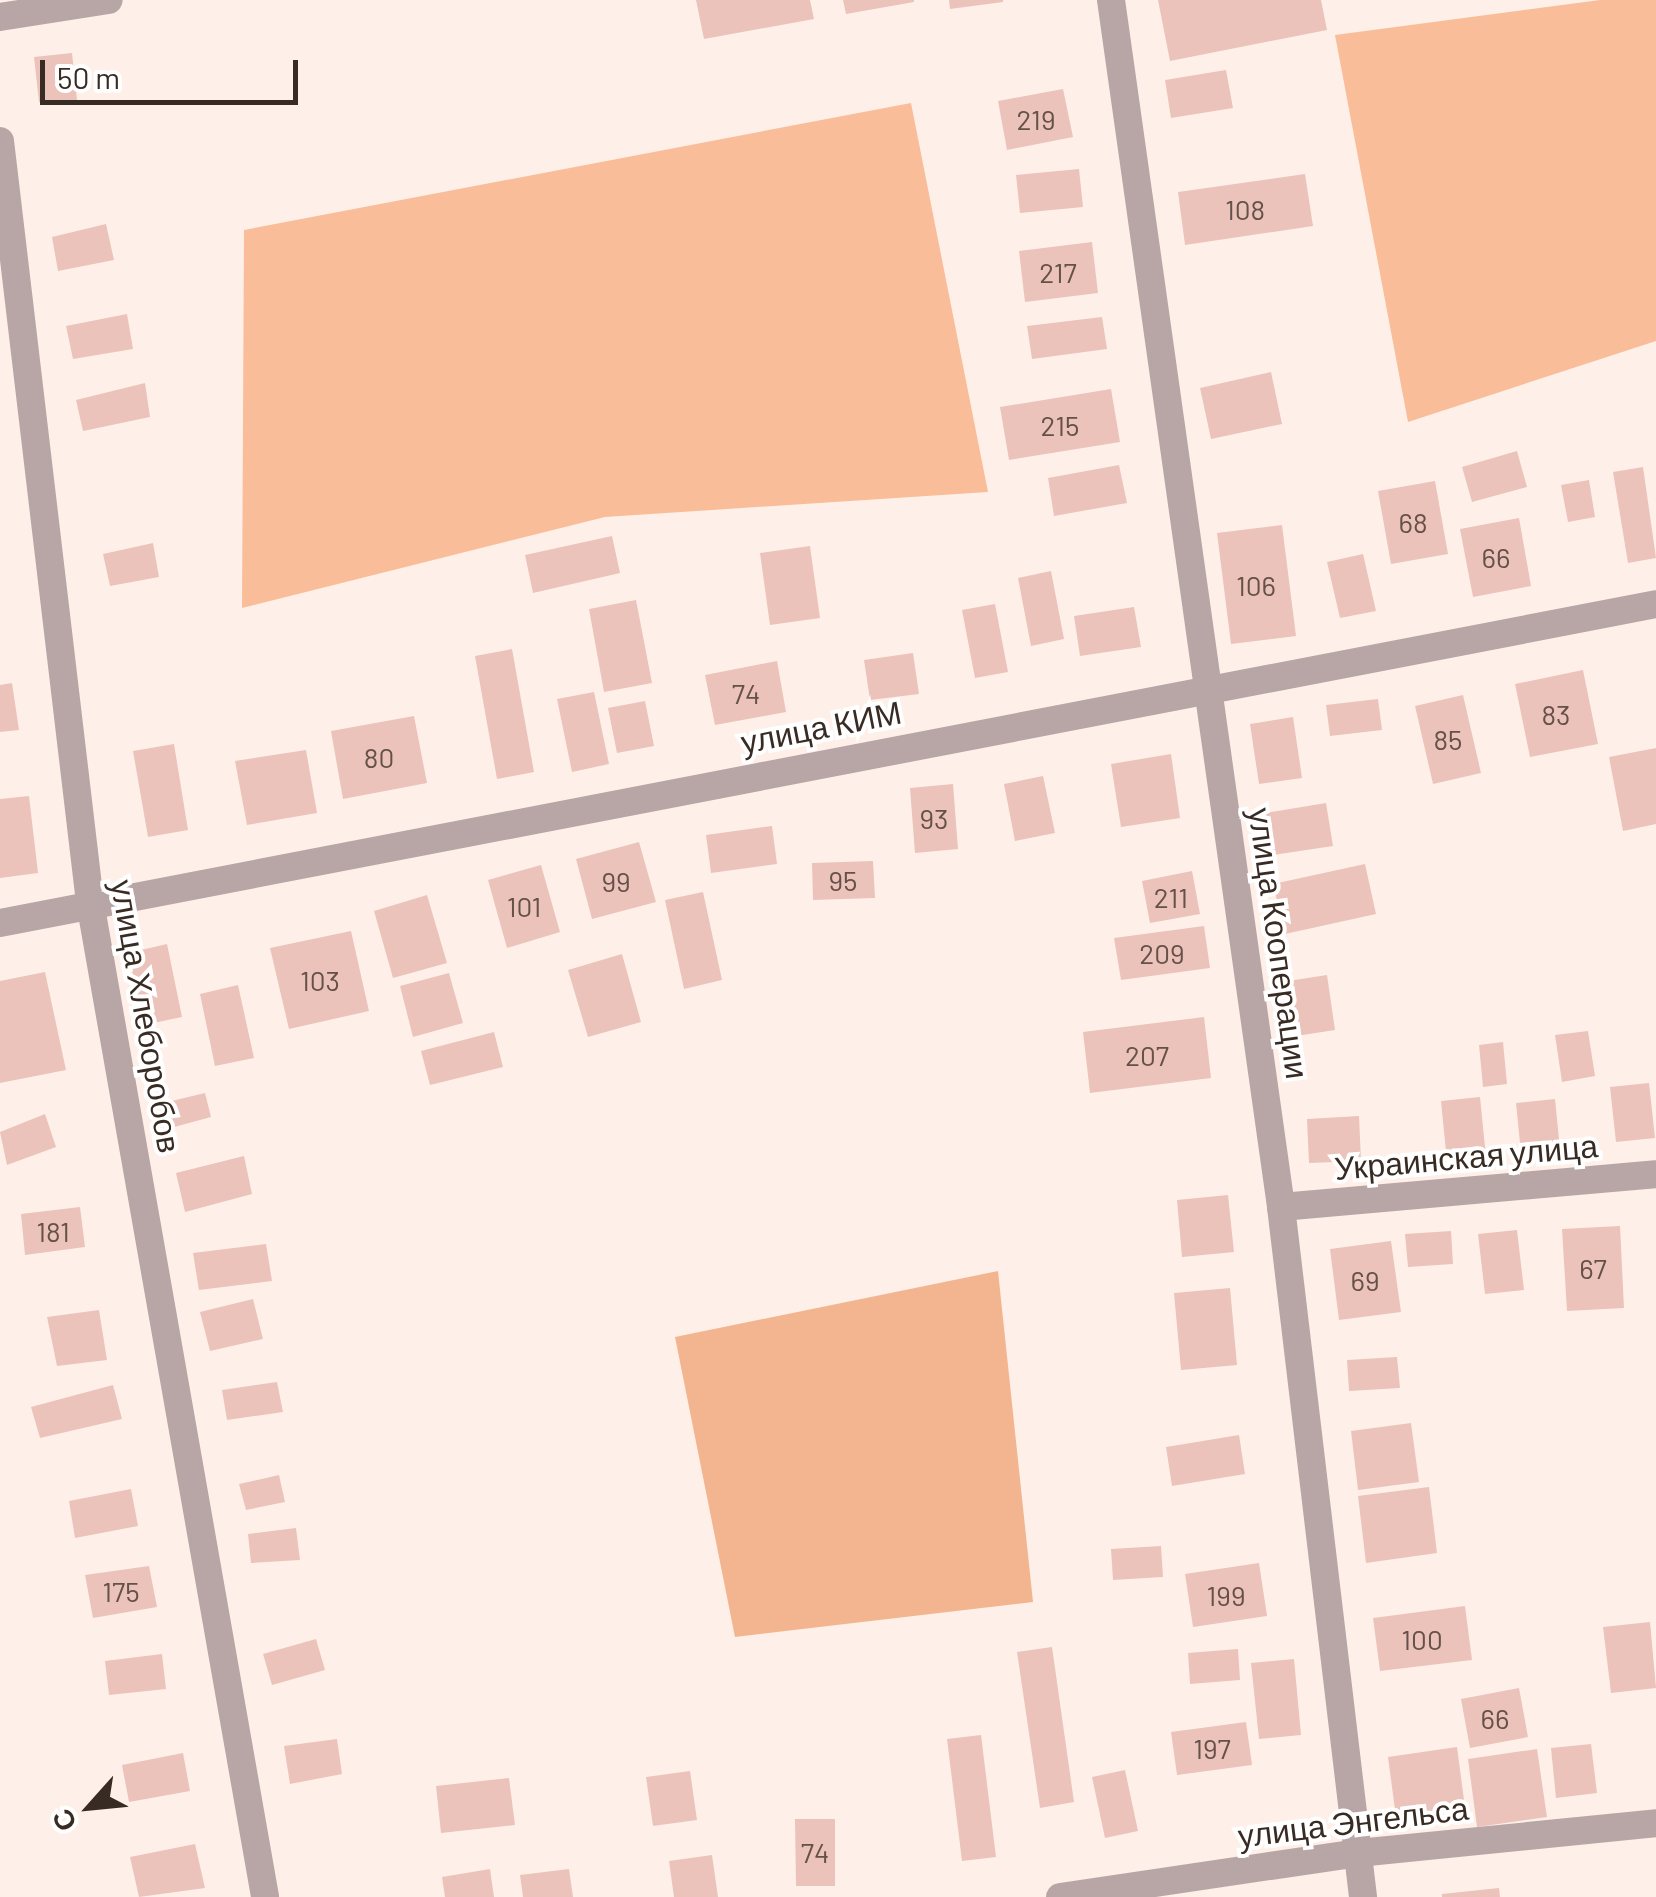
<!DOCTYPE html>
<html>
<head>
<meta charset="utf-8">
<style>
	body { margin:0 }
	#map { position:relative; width:1656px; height:1897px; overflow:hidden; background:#fef0e8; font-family:Barlow,sans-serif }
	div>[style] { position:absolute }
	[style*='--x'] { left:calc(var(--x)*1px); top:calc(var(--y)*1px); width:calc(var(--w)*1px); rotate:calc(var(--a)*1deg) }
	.green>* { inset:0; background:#f9be99 }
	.forest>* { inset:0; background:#f3b58f }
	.building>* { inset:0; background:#ebc3ba }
	.street>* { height:28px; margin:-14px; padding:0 14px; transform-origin:14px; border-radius:14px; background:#b8a6a7 }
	span { translate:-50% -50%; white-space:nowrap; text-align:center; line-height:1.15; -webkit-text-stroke:8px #fff; paint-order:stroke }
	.number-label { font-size:28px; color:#655149 }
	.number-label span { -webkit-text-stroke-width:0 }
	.street-label { font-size:32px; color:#382b23 }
	.north { position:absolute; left:40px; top:1757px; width:100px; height:100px; -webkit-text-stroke:8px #fff; paint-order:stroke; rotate:243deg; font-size:28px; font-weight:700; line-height:40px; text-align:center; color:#382b23 }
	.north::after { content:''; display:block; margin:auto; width:35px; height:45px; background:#382b23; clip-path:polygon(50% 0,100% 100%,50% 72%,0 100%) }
	.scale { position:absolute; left:40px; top:60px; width:258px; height:45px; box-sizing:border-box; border:5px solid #382b23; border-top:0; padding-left:12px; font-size:30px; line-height:35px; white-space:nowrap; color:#382b23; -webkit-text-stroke:8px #fff; paint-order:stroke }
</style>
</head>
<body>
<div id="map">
	<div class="green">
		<div style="clip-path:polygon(1600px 0,1656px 0,1656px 341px,1408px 422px,1335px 35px)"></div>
		<div style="clip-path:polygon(911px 103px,988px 492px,605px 517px,242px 608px,244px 230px)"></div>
	</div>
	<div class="forest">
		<div style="clip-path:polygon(998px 1271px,1033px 1602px,735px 1637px,675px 1337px)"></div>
	</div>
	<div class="building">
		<div style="clip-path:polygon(696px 0,810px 0,814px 19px,704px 39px)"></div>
		<div style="clip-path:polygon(843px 0,914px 0,914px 2px,846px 14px)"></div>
		<div style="clip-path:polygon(949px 0,1003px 0,1003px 2px,950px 9px)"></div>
		<div style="clip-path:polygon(1158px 0,1321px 0,1327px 30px,1170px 61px)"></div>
		<div style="clip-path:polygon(72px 53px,77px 100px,39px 102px,34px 57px)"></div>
		<div style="clip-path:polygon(1226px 70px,1233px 108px,1171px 118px,1165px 80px)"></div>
		<div style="clip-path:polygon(1063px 89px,1073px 137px,1007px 150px,998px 101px)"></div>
		<div style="clip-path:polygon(1079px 169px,1083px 207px,1020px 213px,1016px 175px)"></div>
		<div style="clip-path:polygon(1305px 174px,1313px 226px,1185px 245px,1178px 192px)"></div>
		<div style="clip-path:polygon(106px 224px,114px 260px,58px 271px,52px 237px)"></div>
		<div style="clip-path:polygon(1092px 242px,1098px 293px,1025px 302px,1019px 251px)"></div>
		<div style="clip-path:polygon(127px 314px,133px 349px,73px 359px,66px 326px)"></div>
		<div style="clip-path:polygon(1102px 317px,1107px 349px,1032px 359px,1027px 326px)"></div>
		<div style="clip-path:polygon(1271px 372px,1282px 424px,1211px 439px,1200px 388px)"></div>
		<div style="clip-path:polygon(145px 383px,150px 417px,83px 431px,76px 400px)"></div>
		<div style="clip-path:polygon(1111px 389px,1120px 442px,1009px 460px,1000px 407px)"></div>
		<div style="clip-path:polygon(1517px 451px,1527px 487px,1472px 502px,1462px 467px)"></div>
		<div style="clip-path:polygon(1119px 465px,1127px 503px,1054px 516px,1048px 478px)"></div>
		<div style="clip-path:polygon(1643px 467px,1656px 558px,1628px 563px,1613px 472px)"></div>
		<div style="clip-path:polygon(1589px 480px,1595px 517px,1568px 522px,1561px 485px)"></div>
		<div style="clip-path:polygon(1435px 481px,1448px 554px,1391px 564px,1378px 491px)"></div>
		<div style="clip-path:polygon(1519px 518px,1531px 586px,1473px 597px,1460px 529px)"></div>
		<div style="clip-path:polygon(1282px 525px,1296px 636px,1231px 644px,1217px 533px)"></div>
		<div style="clip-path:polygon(612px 536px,620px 573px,533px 593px,525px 555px)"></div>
		<div style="clip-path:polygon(153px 543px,159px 577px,110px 586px,103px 554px)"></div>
		<div style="clip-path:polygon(810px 546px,820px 618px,770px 625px,760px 553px)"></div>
		<div style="clip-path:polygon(1363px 554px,1376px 611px,1340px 618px,1327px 562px)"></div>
		<div style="clip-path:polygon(1051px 571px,1064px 639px,1031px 646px,1018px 578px)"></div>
		<div style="clip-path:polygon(636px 600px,652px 683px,604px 692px,589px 609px)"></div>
		<div style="clip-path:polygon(995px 604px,1008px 672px,975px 678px,962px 610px)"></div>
		<div style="clip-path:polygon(1134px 607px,1141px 647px,1080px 656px,1074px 616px)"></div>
		<div style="clip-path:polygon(512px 649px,534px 772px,497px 779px,475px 656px)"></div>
		<div style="clip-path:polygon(913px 653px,919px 694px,870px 700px,864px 660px)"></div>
		<div style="clip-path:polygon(777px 661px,786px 712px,715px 725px,705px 675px)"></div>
		<div style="clip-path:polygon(1583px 670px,1598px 744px,1530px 757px,1515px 684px)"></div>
		<div style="clip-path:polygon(12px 683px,19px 730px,0 732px,0 685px)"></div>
		<div style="clip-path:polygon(594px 692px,609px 764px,572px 772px,557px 699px)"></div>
		<div style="clip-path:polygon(1463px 695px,1481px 773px,1433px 784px,1415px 706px)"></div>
		<div style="clip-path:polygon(1378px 699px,1382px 730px,1330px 736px,1326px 705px)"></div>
		<div style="clip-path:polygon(645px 701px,654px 746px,617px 753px,608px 708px)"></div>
		<div style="clip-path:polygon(414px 716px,427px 783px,343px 799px,331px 731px)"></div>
		<div style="clip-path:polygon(1293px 717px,1302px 778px,1259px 784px,1250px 724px)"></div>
		<div style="clip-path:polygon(174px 744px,188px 830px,148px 837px,133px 751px)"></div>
		<div style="clip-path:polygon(1656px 748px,1656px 824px,1623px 831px,1609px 757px)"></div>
		<div style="clip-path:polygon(306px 750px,317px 813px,247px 825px,235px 761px)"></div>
		<div style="clip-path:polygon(1171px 754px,1180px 818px,1121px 827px,1111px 764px)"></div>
		<div style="clip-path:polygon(1043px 776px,1055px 833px,1015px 841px,1004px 784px)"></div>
		<div style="clip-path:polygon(953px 784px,958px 849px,915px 853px,910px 788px)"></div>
		<div style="clip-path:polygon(29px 796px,38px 873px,0 878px,0 799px)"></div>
		<div style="clip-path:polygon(1326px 803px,1333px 846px,1273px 855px,1266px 813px)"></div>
		<div style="clip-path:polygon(772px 826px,777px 864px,711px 873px,706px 835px)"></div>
		<div style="clip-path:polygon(639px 842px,656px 902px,592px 919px,576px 859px)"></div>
		<div style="clip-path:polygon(873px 861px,875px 898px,813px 900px,812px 863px)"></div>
		<div style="clip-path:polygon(1365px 864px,1376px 914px,1285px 934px,1273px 884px)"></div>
		<div style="clip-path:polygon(541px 865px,560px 932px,507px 948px,488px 880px)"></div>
		<div style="clip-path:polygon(1192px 871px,1200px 914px,1150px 923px,1142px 881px)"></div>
		<div style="clip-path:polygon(703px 892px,722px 980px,684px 989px,665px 900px)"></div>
		<div style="clip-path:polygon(427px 895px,447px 963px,393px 978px,374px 911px)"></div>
		<div style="clip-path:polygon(1204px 926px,1210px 968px,1121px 980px,1114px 938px)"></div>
		<div style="clip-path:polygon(351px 931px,369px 1011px,289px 1029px,270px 948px)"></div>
		<div style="clip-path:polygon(167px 944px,182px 1017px,144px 1025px,128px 953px)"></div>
		<div style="clip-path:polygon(622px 954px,641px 1022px,588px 1037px,568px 970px)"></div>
		<div style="clip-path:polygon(45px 972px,66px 1070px,0 1083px,0 981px)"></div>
		<div style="clip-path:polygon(449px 973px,463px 1023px,413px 1037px,400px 986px)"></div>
		<div style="clip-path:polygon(1327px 975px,1335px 1030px,1296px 1036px,1288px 981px)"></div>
		<div style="clip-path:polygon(238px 985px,254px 1058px,215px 1066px,200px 994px)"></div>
		<div style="clip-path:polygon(1204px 1017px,1211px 1078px,1090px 1093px,1083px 1032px)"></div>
		<div style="clip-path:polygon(1588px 1031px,1595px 1076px,1562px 1082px,1555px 1035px)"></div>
		<div style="clip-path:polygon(494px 1032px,503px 1067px,430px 1085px,421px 1051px)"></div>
		<div style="clip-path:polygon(1503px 1042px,1507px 1084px,1483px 1087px,1479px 1045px)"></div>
		<div style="clip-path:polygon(1649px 1083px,1655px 1138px,1616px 1142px,1610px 1087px)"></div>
		<div style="clip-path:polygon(205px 1093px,211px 1117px,167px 1129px,159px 1104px)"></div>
		<div style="clip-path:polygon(1480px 1097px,1486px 1157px,1447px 1162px,1441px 1101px)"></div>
		<div style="clip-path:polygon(1555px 1099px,1561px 1159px,1522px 1163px,1516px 1103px)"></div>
		<div style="clip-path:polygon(45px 1114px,56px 1147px,7px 1165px,0 1132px)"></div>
		<div style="clip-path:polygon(1359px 1116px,1361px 1161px,1309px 1163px,1307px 1119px)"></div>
		<div style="clip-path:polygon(244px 1156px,252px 1194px,185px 1212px,176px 1173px)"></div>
		<div style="clip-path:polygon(1228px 1195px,1234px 1252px,1182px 1257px,1177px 1200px)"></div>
		<div style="clip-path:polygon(80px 1207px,85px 1247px,25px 1255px,21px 1214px)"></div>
		<div style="clip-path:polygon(1620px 1226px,1624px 1308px,1567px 1311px,1562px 1229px)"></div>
		<div style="clip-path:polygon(1517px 1230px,1524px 1290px,1485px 1294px,1478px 1234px)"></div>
		<div style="clip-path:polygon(1451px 1231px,1453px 1264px,1408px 1267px,1405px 1234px)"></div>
		<div style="clip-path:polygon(1391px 1241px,1401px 1312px,1339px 1320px,1330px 1249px)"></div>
		<div style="clip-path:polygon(266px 1244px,272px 1281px,199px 1290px,193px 1253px)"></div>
		<div style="clip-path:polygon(1230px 1288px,1237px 1365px,1181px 1370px,1174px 1293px)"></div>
		<div style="clip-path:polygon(253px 1299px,263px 1339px,210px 1351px,200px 1312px)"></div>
		<div style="clip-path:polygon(99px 1310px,107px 1360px,57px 1366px,47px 1317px)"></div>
		<div style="clip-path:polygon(1397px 1357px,1400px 1388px,1349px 1391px,1347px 1360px)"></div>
		<div style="clip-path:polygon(277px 1382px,283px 1412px,227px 1420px,222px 1390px)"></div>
		<div style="clip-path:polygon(113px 1385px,122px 1419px,40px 1438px,31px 1407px)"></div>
		<div style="clip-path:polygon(1411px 1423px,1419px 1482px,1358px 1490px,1351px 1431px)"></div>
		<div style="clip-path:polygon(1239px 1435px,1245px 1474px,1172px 1486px,1166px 1447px)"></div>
		<div style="clip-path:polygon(279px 1475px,285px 1502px,246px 1510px,239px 1484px)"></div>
		<div style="clip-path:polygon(1429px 1487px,1437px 1553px,1366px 1563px,1358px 1496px)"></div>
		<div style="clip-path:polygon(131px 1489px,138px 1526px,75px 1538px,69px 1501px)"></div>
		<div style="clip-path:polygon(296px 1528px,300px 1560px,251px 1563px,248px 1534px)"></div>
		<div style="clip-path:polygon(1161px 1546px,1163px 1577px,1113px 1580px,1111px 1549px)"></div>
		<div style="clip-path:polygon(1259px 1563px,1267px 1616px,1193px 1627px,1185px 1574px)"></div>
		<div style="clip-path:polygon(149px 1566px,157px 1607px,93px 1618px,85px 1575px)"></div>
		<div style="clip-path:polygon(1465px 1606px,1472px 1660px,1380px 1671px,1373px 1618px)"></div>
		<div style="clip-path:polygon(1650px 1622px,1656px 1688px,1611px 1693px,1603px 1627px)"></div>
		<div style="clip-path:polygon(316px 1639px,325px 1670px,272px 1685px,263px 1654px)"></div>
		<div style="clip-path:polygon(1052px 1647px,1074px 1802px,1040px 1808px,1017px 1652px)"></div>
		<div style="clip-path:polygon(1238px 1649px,1240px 1680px,1190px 1684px,1188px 1653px)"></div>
		<div style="clip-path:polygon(162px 1654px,166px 1689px,109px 1695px,105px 1661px)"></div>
		<div style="clip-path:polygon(1294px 1659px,1301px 1735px,1259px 1739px,1251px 1663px)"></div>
		<div style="clip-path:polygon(1519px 1688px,1528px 1737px,1470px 1748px,1461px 1699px)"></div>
		<div style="clip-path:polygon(1246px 1722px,1252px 1765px,1177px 1775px,1171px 1732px)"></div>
		<div style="clip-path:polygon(981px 1735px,996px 1857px,962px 1861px,947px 1739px)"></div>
		<div style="clip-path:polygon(337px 1739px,342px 1774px,290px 1784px,284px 1746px)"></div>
		<div style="clip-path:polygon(1591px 1744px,1597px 1793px,1556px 1798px,1551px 1748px)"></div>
		<div style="clip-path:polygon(1457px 1747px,1466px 1815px,1397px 1825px,1388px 1757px)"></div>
		<div style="clip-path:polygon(1537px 1749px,1547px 1817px,1477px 1827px,1468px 1759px)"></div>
		<div style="clip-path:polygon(183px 1753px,190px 1791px,129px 1802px,122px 1765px)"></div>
		<div style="clip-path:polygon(1125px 1770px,1138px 1831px,1105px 1838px,1092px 1777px)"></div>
		<div style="clip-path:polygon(690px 1771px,697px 1820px,653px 1826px,646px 1777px)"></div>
		<div style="clip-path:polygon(509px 1778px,515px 1825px,441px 1833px,436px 1786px)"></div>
		<div style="clip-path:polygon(795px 1819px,835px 1819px,835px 1886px,796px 1886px)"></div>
		<div style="clip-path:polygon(195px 1844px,205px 1888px,139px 1897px,130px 1857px)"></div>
		<div style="clip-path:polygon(712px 1855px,718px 1897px,674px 1897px,669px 1861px)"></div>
		<div style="clip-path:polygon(490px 1869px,494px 1897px,445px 1897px,442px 1877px)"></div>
		<div style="clip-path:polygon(569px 1869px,573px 1897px,523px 1897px,520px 1875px)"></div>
		<div style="clip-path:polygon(1499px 1888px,1500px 1897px,1442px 1897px,1442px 1894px)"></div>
	</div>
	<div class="street">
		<div style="--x:1111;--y:0;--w:1219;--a:81.98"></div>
		<div style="--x:1281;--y:1207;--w:695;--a:83.22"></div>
		<div style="--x:0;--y:17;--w:110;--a:-8.9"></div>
		<div style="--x:0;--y:141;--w:766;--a:83.26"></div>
		<div style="--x:90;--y:902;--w:1010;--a:80.02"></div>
		<div style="--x:0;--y:923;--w:1686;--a:-10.9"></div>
		<div style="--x:1281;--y:1207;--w:376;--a:-5"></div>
		<div style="--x:1060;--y:1897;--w:301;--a:-8.4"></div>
		<div style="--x:1358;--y:1853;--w:300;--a:-5.7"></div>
	</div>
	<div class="number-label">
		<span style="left:1036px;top:119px">219</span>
		<span style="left:1245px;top:209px">108</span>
		<span style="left:1058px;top:272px">217</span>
		<span style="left:1060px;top:425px">215</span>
		<span style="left:1413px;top:522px">68</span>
		<span style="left:1496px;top:557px">66</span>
		<span style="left:1256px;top:585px">106</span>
		<span style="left:746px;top:693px">74</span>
		<span style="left:1556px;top:714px">83</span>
		<span style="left:1448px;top:739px">85</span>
		<span style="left:379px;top:757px">80</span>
		<span style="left:934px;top:818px">93</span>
		<span style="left:843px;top:880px">95</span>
		<span style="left:616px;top:881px">99</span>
		<span style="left:1171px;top:897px">211</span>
		<span style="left:524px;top:906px">101</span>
		<span style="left:1162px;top:953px">209</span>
		<span style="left:320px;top:980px">103</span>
		<span style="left:1147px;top:1055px">207</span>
		<span style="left:53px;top:1231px">181</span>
		<span style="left:1593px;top:1268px">67</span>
		<span style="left:1365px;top:1280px">69</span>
		<span style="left:121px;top:1591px">175</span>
		<span style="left:1226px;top:1595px">199</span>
		<span style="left:1422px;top:1639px">100</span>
		<span style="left:1495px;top:1718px">66</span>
		<span style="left:1212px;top:1748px">197</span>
		<span style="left:815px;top:1852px">74</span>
	</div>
	<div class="street-label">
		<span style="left:821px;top:726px;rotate:-11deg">улица КИМ</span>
		<span style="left:1280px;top:943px;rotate:82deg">улица Кооперации</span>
		<span style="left:147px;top:1016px;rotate:80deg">улица Хлеборобов</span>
		<span style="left:1466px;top:1156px;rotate:-5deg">Украинская улица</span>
		<span style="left:1353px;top:1821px;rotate:-7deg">улица Энгельса</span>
	</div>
	<div class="north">С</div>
	<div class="scale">50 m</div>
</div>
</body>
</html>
